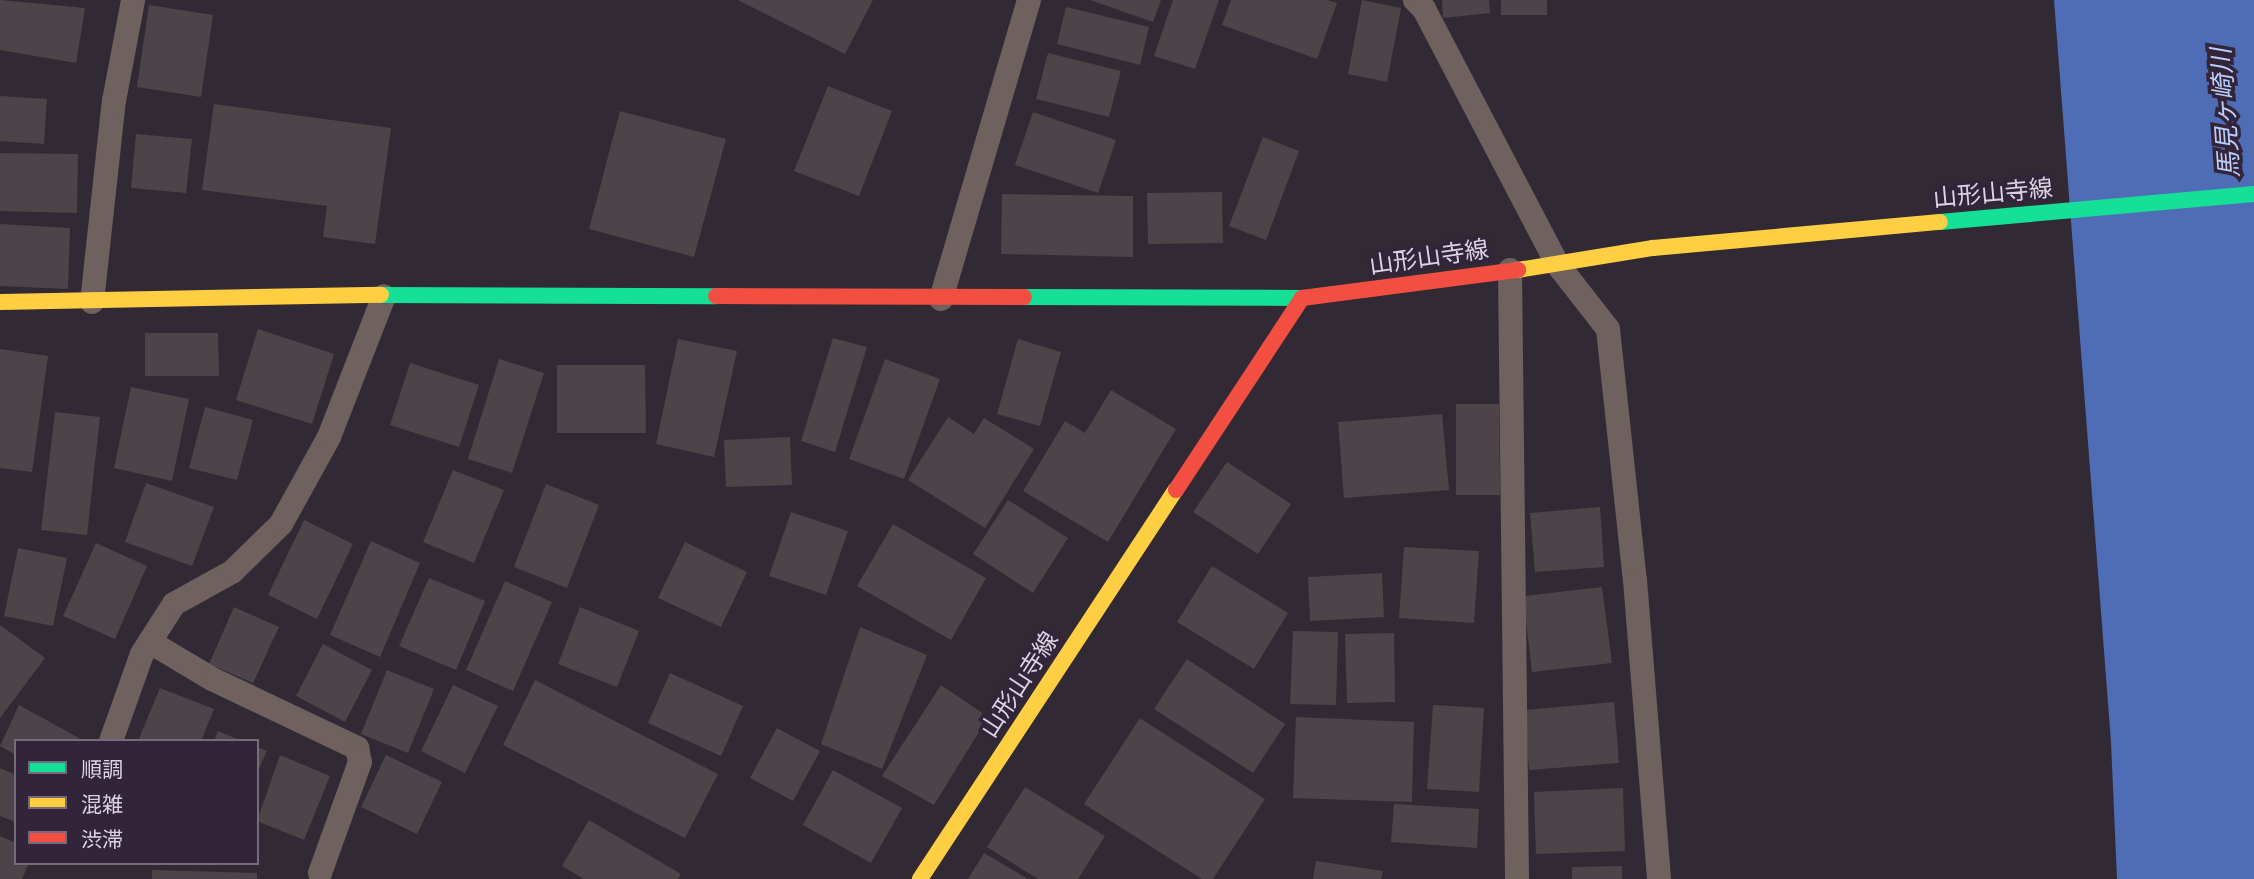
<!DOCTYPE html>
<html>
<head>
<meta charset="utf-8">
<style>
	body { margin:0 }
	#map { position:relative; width:2254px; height:879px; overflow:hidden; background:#312a35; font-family:"Fira Sans Condensed","Noto Sans JP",sans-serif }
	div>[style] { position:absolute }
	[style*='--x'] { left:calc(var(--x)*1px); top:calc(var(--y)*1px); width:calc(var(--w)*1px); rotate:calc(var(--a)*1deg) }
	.water>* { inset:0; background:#4e6db6 }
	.building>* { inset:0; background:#4c4448 }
	.lane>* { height:24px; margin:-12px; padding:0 12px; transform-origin:12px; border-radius:12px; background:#6e615e }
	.fast>* { height:16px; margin:-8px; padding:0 8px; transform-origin:8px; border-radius:8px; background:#16e098 }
	.slow>* { height:16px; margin:-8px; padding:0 8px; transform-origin:8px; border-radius:8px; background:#ffcf43 }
	.jam>* { height:16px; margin:-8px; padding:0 8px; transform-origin:8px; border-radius:8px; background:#f24e42 }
	span { translate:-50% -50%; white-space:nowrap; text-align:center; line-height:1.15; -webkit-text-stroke:7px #32253a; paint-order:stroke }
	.street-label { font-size:24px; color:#dcd3e1 }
	.water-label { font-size:26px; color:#bacef9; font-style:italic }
	.legend { position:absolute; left:14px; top:739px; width:245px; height:126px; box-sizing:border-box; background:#32253a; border:2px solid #766b7d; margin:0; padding:9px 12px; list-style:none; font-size:21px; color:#dcd3e1 }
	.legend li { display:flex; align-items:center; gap:14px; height:35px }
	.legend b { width:35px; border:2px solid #766b7d }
</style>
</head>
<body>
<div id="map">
	<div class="water">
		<div style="clip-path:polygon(2054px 0,2254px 0,2254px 879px,2117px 879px,2111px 742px)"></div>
	</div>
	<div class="building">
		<div style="clip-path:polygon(0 0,85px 8px,76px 63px,0 50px)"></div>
		<div style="clip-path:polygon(738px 0,873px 0,845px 54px)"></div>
		<div style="clip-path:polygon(1090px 0,1161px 0,1153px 22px)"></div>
		<div style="clip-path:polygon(1173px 0,1219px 0,1195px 69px,1154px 56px)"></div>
		<div style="clip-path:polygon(1231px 0,1327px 0,1337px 3px,1317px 59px,1222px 25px)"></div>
		<div style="clip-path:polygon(1362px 0,1401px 8px,1387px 82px,1348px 74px)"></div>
		<div style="clip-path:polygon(1442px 0,1489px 0,1490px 13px,1443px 18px)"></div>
		<div style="clip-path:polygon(1501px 0,1547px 0,1547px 15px,1501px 15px)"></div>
		<div style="clip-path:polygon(149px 5px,213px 15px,201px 97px,137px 87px)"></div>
		<div style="clip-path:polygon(1066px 7px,1149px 27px,1140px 65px,1057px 44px)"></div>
		<div style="clip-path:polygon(1048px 53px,1121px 71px,1109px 117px,1036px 99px)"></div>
		<div style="clip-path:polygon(828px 86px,892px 111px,859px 196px,794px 171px)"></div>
		<div style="clip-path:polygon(0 96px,47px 99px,44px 144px,0 141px)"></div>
		<div style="clip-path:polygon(214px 104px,391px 128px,375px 244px,323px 237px,327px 206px,202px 190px)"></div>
		<div style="clip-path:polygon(620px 111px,726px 139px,694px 257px,589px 229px)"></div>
		<div style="clip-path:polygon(1033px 112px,1116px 140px,1098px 193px,1015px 165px)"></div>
		<div style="clip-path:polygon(136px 134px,192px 139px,186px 193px,131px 188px)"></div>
		<div style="clip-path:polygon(1263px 137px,1299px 151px,1266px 240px,1229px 226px)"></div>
		<div style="clip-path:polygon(0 153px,78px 154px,77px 213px,0 211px)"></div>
		<div style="clip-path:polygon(1222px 192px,1223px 243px,1148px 244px,1147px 193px)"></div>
		<div style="clip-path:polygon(1002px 194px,1133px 196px,1133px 257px,1001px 254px)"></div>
		<div style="clip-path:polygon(0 224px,70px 228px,68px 289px,0 286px)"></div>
		<div style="clip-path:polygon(258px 329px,334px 354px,312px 424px,236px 400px)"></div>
		<div style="clip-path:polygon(145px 333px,218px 333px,219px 376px,145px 376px)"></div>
		<div style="clip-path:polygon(833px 338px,867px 347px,835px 452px,801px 441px)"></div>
		<div style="clip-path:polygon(678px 339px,737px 351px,714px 457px,656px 444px)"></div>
		<div style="clip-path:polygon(1018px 339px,1061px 352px,1040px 426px,997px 414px)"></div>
		<div style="clip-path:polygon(0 349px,48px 356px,32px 472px,0 468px)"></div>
		<div style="clip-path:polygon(499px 359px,544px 373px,512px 473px,468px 459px)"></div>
		<div style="clip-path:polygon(885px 359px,940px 379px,904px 479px,849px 459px)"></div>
		<div style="clip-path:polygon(410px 363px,479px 385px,459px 447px,390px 425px)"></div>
		<div style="clip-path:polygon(557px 365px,645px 365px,646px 433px,557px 433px)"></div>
		<div style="clip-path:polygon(131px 387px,189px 399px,172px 481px,114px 468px)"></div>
		<div style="clip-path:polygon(1111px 390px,1176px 429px,1108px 542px,1023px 491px,1065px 421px,1085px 433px)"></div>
		<div style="clip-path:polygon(1456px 404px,1499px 404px,1500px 495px,1456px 495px)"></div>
		<div style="clip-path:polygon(205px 407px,253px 420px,237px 480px,189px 468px)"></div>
		<div style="clip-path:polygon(55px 412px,100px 417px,87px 535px,41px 530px)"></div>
		<div style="clip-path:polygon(1442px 414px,1449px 490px,1344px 498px,1338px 422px)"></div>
		<div style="clip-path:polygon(948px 417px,974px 434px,984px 418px,1034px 449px,985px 528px,908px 480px)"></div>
		<div style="clip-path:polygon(790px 437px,792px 485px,726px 487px,724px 440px)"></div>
		<div style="clip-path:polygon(1227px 462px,1291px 504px,1258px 554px,1193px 512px)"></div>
		<div style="clip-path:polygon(453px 470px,504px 490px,474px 563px,423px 542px)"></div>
		<div style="clip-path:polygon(146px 483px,214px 507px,192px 566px,125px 542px)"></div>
		<div style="clip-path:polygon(546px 484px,599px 505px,567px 588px,514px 567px)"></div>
		<div style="clip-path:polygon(1008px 500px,1068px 538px,1033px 593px,973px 554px)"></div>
		<div style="clip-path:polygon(1600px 507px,1604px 567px,1535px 572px,1530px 513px)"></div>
		<div style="clip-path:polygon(791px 512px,848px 531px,826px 595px,769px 576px)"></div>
		<div style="clip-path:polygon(304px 520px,353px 544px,317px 619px,268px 595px)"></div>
		<div style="clip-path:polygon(893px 524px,986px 578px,951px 640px,857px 586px)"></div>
		<div style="clip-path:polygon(371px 541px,420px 563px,380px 657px,330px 635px)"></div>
		<div style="clip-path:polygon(685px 542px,747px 572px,721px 627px,658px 598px)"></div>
		<div style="clip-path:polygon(96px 543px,147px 566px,115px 639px,63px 616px)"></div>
		<div style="clip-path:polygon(1404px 547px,1479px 551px,1474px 623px,1399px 618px)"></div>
		<div style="clip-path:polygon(18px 548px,67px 558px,53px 626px,4px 616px)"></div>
		<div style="clip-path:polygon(1212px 566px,1288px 613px,1254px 669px,1177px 622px)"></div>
		<div style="clip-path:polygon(1382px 573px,1384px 617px,1310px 621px,1308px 577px)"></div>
		<div style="clip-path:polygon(429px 578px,485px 601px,456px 670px,399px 646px)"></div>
		<div style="clip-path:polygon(505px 581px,552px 602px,513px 691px,466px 670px)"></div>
		<div style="clip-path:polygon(1602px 587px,1612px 663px,1532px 672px,1523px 596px)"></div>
		<div style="clip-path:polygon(234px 607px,279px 627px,253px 683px,209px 664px)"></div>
		<div style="clip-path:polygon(580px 607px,639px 631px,617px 687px,558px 664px)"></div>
		<div style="clip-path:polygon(0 625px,45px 658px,0 718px)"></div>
		<div style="clip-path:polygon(860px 627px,927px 655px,882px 769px,821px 744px)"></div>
		<div style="clip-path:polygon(1293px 631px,1338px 632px,1336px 705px,1290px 704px)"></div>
		<div style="clip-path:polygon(1394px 633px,1395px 702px,1347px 703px,1345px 634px)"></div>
		<div style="clip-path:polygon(323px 644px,372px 670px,345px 722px,296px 696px)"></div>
		<div style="clip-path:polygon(1187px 659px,1285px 724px,1253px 773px,1154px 709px)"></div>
		<div style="clip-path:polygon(387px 670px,434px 689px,408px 753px,361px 734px)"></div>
		<div style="clip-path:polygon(670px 673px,743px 706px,721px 756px,648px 723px)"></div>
		<div style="clip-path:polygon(535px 680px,718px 774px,685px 838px,503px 745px)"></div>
		<div style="clip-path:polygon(453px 685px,498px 706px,465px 773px,421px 751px)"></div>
		<div style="clip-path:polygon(941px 685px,988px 717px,934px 805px,882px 776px)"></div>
		<div style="clip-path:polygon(160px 688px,214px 709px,201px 741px,138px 741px)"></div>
		<div style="clip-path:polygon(1614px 702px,1619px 763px,1529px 770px,1524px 710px)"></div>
		<div style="clip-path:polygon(19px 705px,79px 738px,78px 741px,16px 741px,16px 755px,0 746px)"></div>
		<div style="clip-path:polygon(1433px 705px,1484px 708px,1479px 792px,1427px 789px)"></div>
		<div style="clip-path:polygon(1296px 717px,1414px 722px,1412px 802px,1293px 798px)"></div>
		<div style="clip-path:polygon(1140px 718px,1265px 799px,1213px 879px,1202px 879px,1084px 804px)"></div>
		<div style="clip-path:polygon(777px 728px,820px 751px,793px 801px,750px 778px)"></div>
		<div style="clip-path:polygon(218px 731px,242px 741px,214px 741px)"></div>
		<div style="clip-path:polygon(257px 747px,267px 751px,257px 773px)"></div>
		<div style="clip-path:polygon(280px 755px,330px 776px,304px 840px,257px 821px)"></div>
		<div style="clip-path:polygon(386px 755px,442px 782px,417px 834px,361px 807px)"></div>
		<div style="clip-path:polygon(0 768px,16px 775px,16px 822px,0 816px)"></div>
		<div style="clip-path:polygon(833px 770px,902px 808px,871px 863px,803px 825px)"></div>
		<div style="clip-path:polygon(1025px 787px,1105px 836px,1078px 879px,1038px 879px,987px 847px)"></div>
		<div style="clip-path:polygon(1623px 788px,1625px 851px,1536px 854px,1534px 792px)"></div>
		<div style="clip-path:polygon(1394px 804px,1479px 809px,1477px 848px,1391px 842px)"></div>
		<div style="clip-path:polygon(589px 820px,681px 874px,678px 879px,584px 879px,562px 866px)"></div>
		<div style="clip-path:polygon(0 836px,16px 843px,16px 863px,29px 863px,22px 879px,0 879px)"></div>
		<div style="clip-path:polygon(984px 853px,1028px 879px,968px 879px)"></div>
		<div style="clip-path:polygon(1316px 861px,1383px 871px,1381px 879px,1313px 879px)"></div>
		<div style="clip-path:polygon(1622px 866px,1622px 879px,1572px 879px,1572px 867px)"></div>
		<div style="clip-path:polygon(152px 870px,257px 873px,257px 879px,152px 879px)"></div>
	</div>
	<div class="lane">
		<div style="--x:1415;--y:0;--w:13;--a:45"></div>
		<div style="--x:1424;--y:9;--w:289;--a:62.4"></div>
		<div style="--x:1558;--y:265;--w:81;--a:52"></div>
		<div style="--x:1608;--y:329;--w:252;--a:83.9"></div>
		<div style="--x:1635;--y:580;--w:300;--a:85.4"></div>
		<div style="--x:1510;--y:270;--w:609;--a:89.34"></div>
		<div style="--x:941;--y:299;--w:312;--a:-73.6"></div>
		<div style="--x:92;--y:302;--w:202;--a:-83.8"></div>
		<div style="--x:114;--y:101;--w:103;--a:-79.3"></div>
		<div style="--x:150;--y:642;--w:72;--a:30.8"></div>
		<div style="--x:212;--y:679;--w:161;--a:25.4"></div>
		<div style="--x:357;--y:748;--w:14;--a:78"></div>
		<div style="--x:360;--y:762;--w:118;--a:109.8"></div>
		<div style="--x:111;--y:741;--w:92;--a:-70.4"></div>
		<div style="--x:142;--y:654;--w:59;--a:-57.4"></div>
		<div style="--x:174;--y:604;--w:66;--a:-28.9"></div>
		<div style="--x:232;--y:572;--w:69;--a:-44.4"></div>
		<div style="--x:281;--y:524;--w:99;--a:-61.1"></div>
		<div style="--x:329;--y:437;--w:151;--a:-68.7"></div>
	</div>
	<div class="fast">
		<div style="--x:1940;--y:222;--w:315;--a:-5.1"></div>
		<div style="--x:381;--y:295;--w:335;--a:0.2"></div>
		<div style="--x:1024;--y:297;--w:278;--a:0.2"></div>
	</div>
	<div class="slow">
		<div style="--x:1518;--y:270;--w:137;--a:-9.3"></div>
		<div style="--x:1653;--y:248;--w:288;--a:-5.2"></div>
		<div style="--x:0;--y:302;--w:381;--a:-1.1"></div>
		<div style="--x:920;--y:879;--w:466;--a:-56.7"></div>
	</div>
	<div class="jam">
		<div style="--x:716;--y:296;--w:308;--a:0.2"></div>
		<div style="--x:1176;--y:490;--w:230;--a:-56.7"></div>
		<div style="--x:1302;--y:298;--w:218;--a:-7.4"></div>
	</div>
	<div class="street-label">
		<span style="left:1993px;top:194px;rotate:-5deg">山形山寺線</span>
		<span style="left:1429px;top:258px;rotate:-8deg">山形山寺線</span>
		<span style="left:1020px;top:685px;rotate:-57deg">山形山寺線</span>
	</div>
	<div class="water-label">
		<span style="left:2226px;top:113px;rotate:-94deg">馬見ヶ崎川</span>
	</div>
	<ul class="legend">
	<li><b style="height:9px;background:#16e098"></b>順調</li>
	<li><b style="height:9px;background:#ffcf43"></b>混雑</li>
	<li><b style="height:9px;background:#f24e42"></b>渋滞</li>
	</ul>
</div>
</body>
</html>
